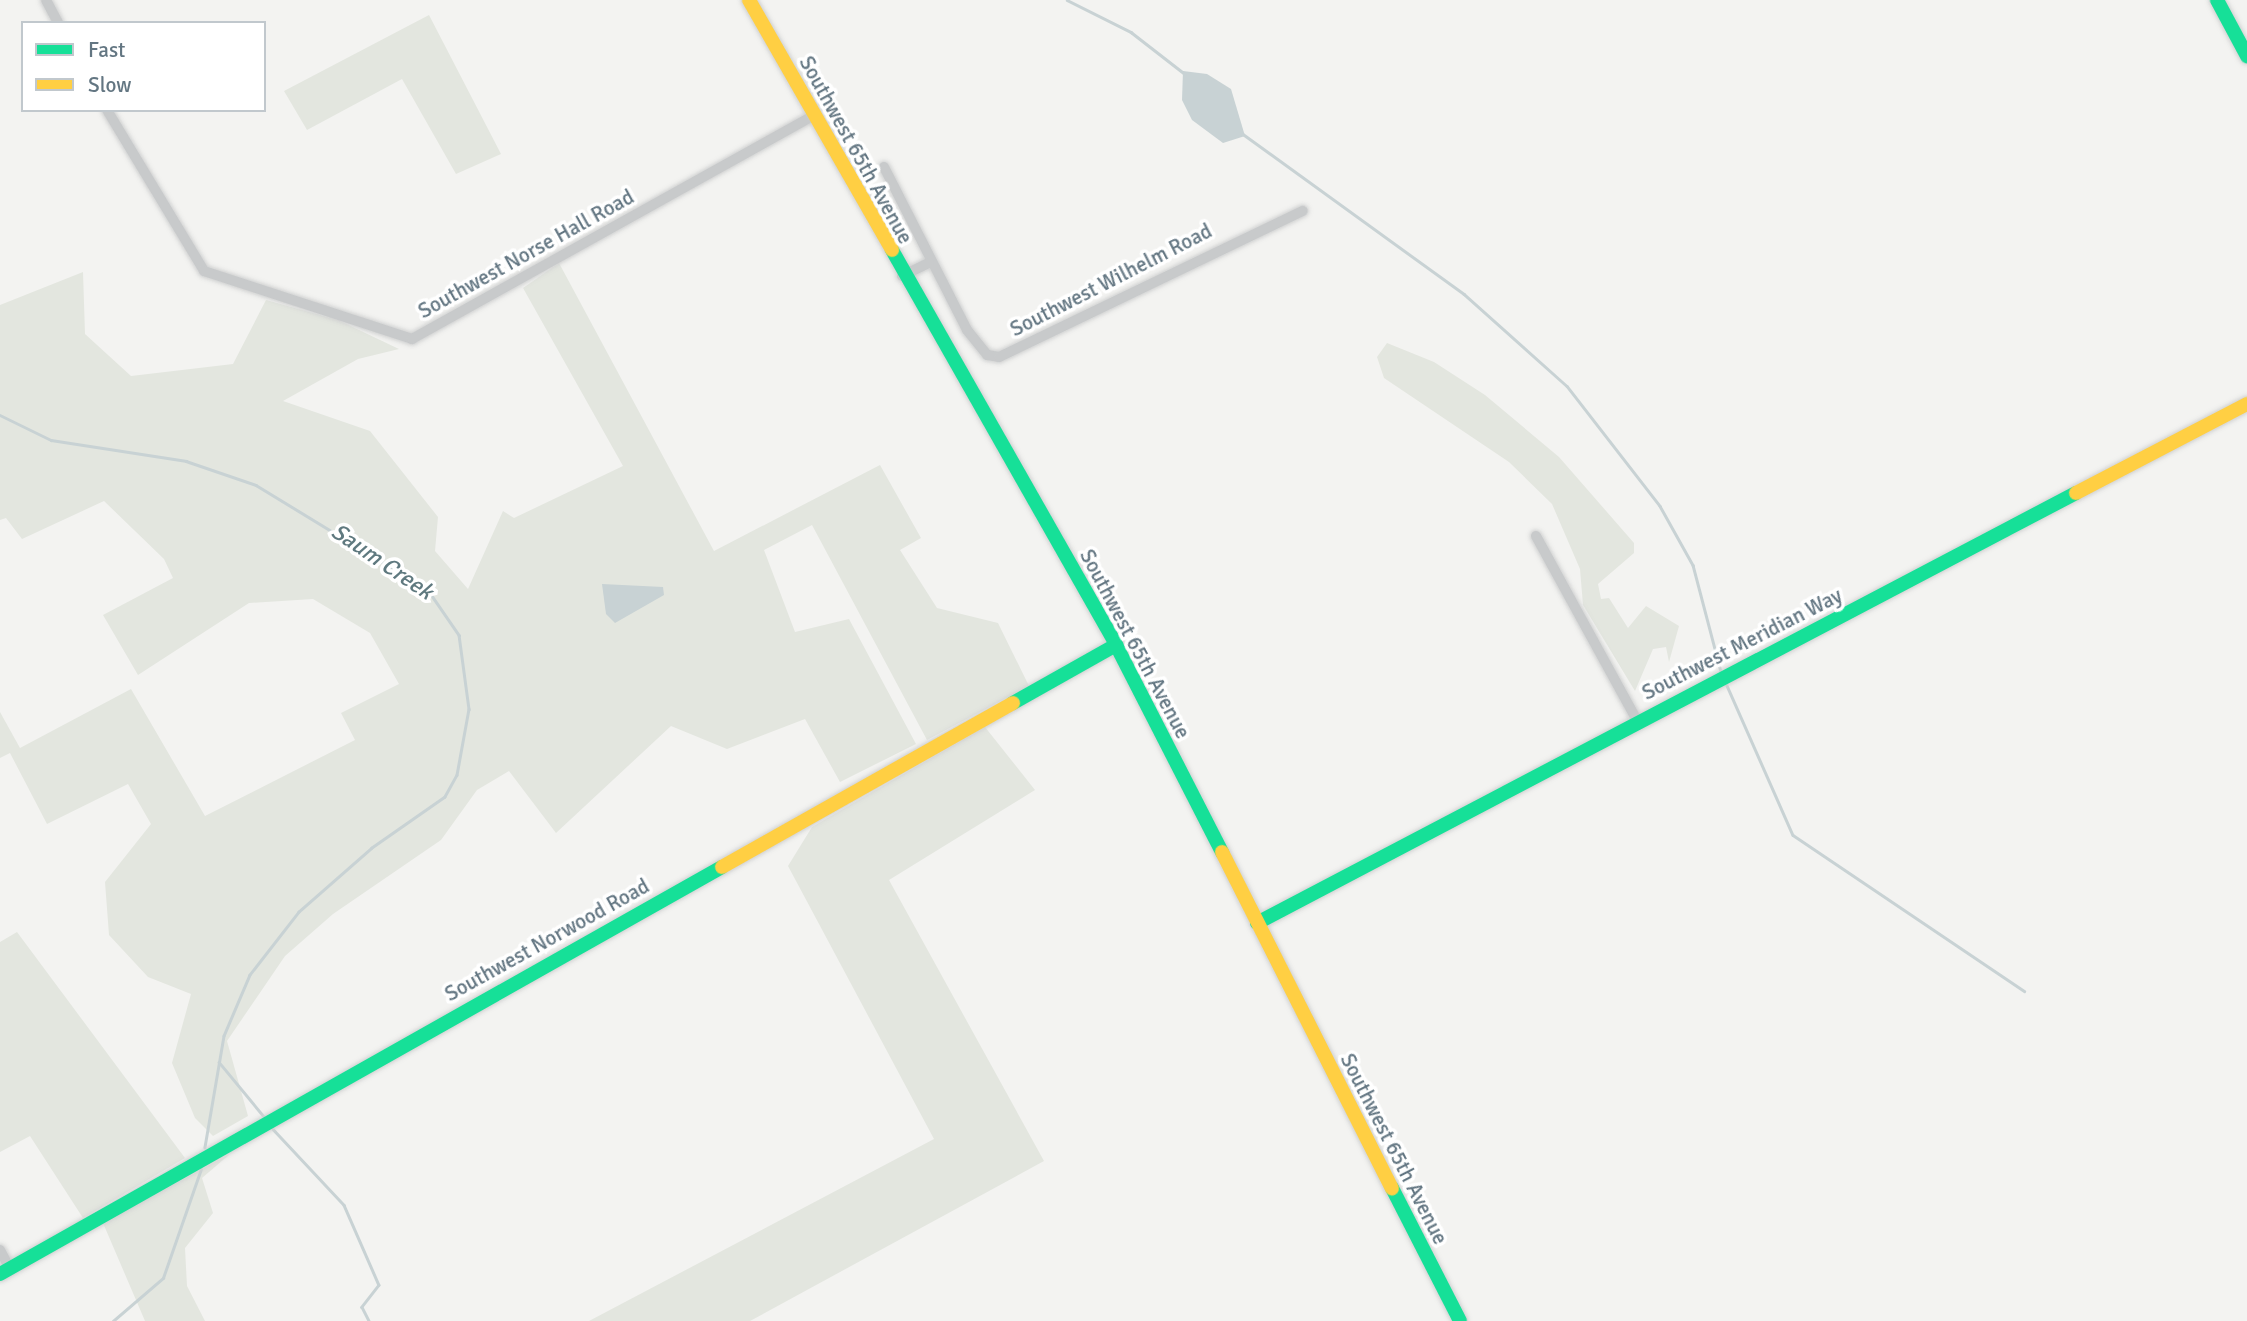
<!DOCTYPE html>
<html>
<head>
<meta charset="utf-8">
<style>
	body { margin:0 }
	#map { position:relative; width:2247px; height:1321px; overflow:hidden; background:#f3f3f1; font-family:Signika,sans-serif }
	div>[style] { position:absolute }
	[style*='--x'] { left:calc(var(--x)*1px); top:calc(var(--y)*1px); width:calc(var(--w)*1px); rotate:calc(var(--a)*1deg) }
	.green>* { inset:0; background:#e3e6df }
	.water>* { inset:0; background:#c8d2d4 }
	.stream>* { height:2.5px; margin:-1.25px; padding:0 1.25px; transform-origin:1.25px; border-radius:1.25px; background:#c8d2d4 }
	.roads { filter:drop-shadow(0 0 2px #d0d1d1) drop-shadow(0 0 2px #d0d1d1) }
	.street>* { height:10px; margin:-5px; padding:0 5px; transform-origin:5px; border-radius:5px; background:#c8cacb }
	.fast>* { height:14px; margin:-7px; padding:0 7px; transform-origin:7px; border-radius:7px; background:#16e098 }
	.slow>* { height:14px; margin:-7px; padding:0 7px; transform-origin:7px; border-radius:7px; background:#ffcf43 }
	span { translate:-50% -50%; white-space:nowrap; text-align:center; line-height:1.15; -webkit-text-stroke:7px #fff; paint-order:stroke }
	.street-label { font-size:21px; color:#637682 }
	.water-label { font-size:23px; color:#5f797f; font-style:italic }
	.legend { position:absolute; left:21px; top:21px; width:245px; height:91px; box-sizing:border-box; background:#fff; border:2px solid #c1c8cd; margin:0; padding:9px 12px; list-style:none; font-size:21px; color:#637682 }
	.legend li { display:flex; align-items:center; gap:14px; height:35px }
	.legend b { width:35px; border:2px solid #c1c8cd }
</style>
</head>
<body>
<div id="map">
	<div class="green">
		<div style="clip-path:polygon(429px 15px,501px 154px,456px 174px,402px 79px,307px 130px,284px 91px)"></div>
		<div style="clip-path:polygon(559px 263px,714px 551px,880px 465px,921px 538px,900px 550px,937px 608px,998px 623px,1029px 686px,927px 740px,812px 525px,764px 550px,795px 632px,849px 619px,916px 744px,840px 782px,805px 719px,727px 749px,671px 726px,556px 833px,509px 771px,477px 790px,441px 840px,333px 914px,285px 956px,227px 1041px,248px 1116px,213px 1136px,195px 1118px,172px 1063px,191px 994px,148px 977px,109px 935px,105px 882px,151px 824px,128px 784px,47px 824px,10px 753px,0 758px,0 712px,20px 748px,131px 689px,205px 816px,355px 740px,341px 713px,399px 684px,370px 633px,313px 599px,249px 603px,138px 675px,103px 615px,173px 578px,164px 559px,104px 501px,22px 539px,6px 518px,0 520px,0 305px,83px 272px,85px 334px,131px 376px,233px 364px,266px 300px,338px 320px,399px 349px,358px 359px,283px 401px,370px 431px,438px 517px,435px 551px,468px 589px,503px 511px,514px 518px,623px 466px,523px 288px)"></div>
		<div style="clip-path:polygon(1387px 343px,1434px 362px,1485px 395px,1559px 457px,1634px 543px,1634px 553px,1598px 584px,1601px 599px,1609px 598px,1628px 628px,1646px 606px,1679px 626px,1669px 662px,1666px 647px,1653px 649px,1635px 691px,1583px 605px,1580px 569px,1552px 504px,1509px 462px,1384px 378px,1377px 357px)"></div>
		<div style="clip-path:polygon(985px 727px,1035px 790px,889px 880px,1044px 1161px,750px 1321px,589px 1321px,934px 1139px,788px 866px,812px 827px)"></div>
		<div style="clip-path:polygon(17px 932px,185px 1158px,83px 1218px,30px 1136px,0 1152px,0 942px)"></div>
		<div style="clip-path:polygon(230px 1154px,202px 1178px,213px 1213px,185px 1248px,187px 1286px,205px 1321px,145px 1321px,103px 1223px)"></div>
	</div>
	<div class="water">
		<div style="clip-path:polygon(1183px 71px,1207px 74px,1231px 89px,1245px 136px,1223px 143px,1192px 120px,1182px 100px)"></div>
		<div style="clip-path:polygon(602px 584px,663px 587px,664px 595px,615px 623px,606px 614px)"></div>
	</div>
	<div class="stream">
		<div style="--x:1067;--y:0;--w:72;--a:26.6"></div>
		<div style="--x:1131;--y:32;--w:68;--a:37.9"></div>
		<div style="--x:1243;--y:134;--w:273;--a:35.9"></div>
		<div style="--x:1464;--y:294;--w:138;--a:41.8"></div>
		<div style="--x:1567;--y:386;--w:152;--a:52.2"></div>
		<div style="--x:1660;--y:506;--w:68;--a:60.8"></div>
		<div style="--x:1693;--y:565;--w:111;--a:75.3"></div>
		<div style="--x:0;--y:415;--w:57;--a:26.1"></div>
		<div style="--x:51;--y:440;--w:137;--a:8.8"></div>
		<div style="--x:186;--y:461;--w:74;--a:18.9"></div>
		<div style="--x:256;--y:485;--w:202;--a:31.4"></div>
		<div style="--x:428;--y:590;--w:55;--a:55.4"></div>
		<div style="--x:459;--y:635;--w:75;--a:82.3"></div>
		<div style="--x:469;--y:709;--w:67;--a:100.3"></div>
		<div style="--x:457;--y:775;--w:25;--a:119"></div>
		<div style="--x:445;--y:797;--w:89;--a:145.1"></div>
		<div style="--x:372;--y:848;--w:97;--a:138.8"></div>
		<div style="--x:299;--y:912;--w:80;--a:127.9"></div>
		<div style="--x:250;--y:975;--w:66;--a:113.1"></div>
		<div style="--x:224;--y:1036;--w:113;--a:99.7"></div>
		<div style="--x:1725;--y:681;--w:168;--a:66.2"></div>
		<div style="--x:1793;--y:835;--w:279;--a:34"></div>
		<div style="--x:219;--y:1062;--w:74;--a:50.5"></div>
		<div style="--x:273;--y:1129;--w:104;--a:46.9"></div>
		<div style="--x:344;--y:1205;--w:87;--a:66.4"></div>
		<div style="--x:379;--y:1285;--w:28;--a:128"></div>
		<div style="--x:362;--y:1307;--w:16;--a:63"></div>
		<div style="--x:113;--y:1321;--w:66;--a:-40.7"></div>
		<div style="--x:163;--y:1278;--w:115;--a:-70.8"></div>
	</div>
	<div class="roads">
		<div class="street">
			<div style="--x:46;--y:0;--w:26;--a:62"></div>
			<div style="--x:107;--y:110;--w:188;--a:58.9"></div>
			<div style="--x:204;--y:271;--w:219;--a:18.1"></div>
			<div style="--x:412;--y:339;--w:459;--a:-29.1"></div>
			<div style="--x:884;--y:167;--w:183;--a:63"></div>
			<div style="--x:967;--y:330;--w:32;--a:51"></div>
			<div style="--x:987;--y:355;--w:12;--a:9"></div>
			<div style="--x:999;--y:357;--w:337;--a:-25.7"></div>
			<div style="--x:902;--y:276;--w:30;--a:-26"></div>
			<div style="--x:1536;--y:536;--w:212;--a:61.3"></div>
			<div style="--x:0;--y:1250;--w:21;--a:62"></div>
		</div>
		<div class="fast">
			<div style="--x:2217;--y:0;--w:64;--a:61.8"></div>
			<div style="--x:892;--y:250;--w:454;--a:60.4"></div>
			<div style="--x:1116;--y:645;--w:233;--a:62.9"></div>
			<div style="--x:1013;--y:703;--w:118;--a:-29.4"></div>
			<div style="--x:1257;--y:923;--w:925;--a:-27.7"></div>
			<div style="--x:1392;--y:1188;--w:149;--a:62.9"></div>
			<div style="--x:0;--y:1274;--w:829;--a:-29.41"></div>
		</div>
		<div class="slow">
			<div style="--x:749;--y:0;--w:288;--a:60.2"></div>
			<div style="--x:2076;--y:493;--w:193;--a:-27.5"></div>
			<div style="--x:1222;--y:852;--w:377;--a:63.2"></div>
			<div style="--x:722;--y:867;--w:334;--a:-29.4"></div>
		</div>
	</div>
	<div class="street-label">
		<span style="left:856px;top:150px;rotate:61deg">Southwest 65th Avenue</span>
		<span style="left:526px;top:254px;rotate:-29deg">Southwest Norse Hall Road</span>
		<span style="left:1111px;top:280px;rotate:-27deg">Southwest Wilhelm Road</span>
		<span style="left:1135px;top:644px;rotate:62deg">Southwest 65th Avenue</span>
		<span style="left:1742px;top:644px;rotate:-27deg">Southwest Meridian Way</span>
		<span style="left:547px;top:940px;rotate:-29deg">Southwest Norwood Road</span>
		<span style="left:1394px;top:1149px;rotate:63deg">Southwest 65th Avenue</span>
	</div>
	<div class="water-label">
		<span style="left:382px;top:562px;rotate:34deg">Saum Creek</span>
	</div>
	<ul class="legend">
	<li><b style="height:9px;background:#16e098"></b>Fast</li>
	<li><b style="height:9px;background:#ffcf43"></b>Slow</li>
	</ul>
</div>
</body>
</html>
